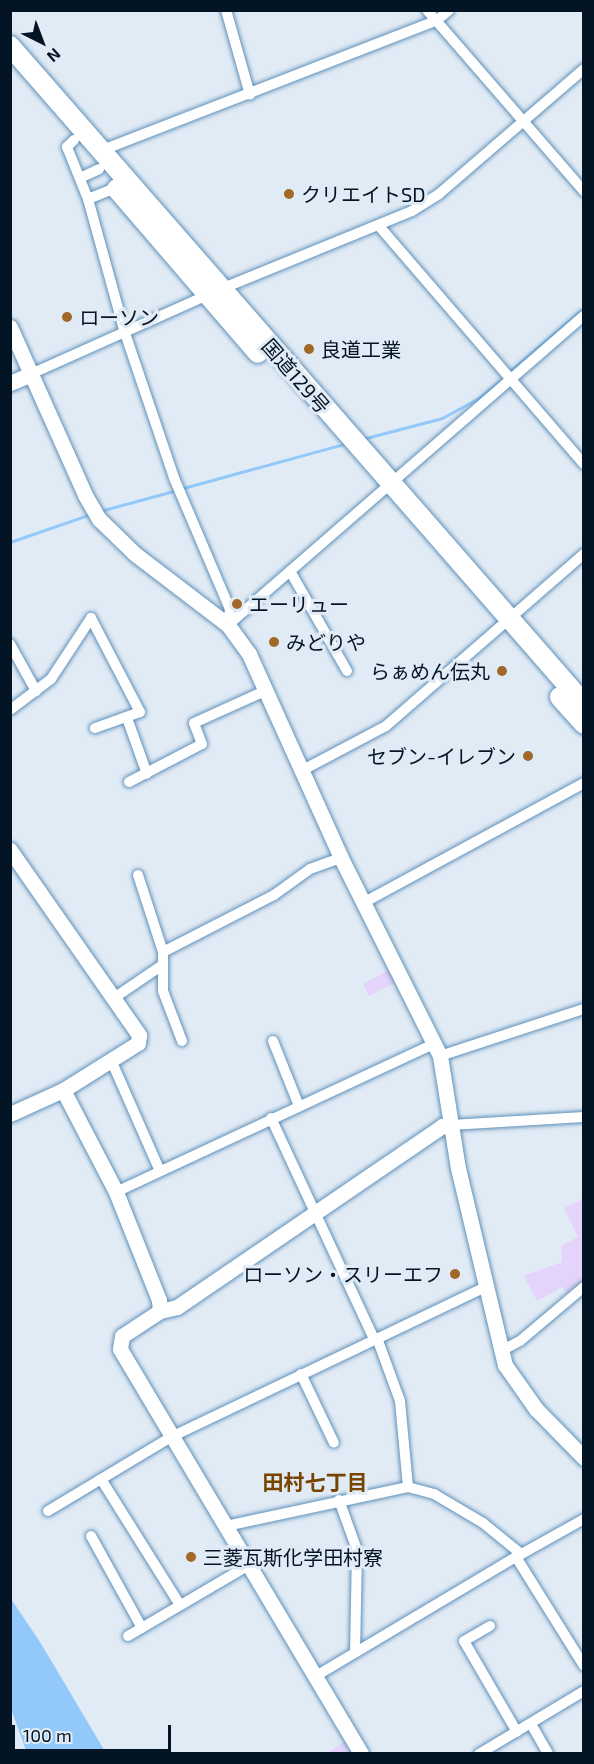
<!DOCTYPE html>
<html>
<head>
<meta charset="utf-8">
<style>
	body { margin:0 }
	#map { position:relative; width:594px; height:1764px; overflow:hidden; background:#e1ebf5; font-family:"Exo 2","Noto Sans JP",sans-serif }
	div>[style] { position:absolute }
	[style*='--x'] { left:calc(var(--x)*1px); top:calc(var(--y)*1px); width:calc(var(--w)*1px); rotate:calc(var(--a)*1deg) }
	.green>* { inset:0; background:#e4d3fa }
	.water>* { inset:0; background:#92c9fa }
	.stream>* { height:3px; margin:-1.5px; padding:0 1.5px; transform-origin:1.5px; border-radius:1.5px; background:#92c9fa }
	.roads { filter:drop-shadow(0 0 2px #6091ba) drop-shadow(0 0 2px #6091ba) }
	.street>* { height:10px; margin:-5px; padding:0 5px; transform-origin:5px; border-radius:5px; background:#fff }
	.secondary>* { height:15px; margin:-7.5px; padding:0 7.5px; transform-origin:7.5px; border-radius:7.5px; background:#fff }
	.highway>* { height:20px; margin:-10px; padding:0 10px; transform-origin:10px; border-radius:10px; background:#fff }
	.dots>* { width:16px; height:16px; translate:-50% -50%; box-sizing:border-box; border:3px solid #e1ebf5; border-radius:50% }
	span { translate:-50% -50%; white-space:nowrap; text-align:center; line-height:1.15; -webkit-text-stroke:6px #e1ebf5; paint-order:stroke }
	.poi-label { font-size:20px; color:#031524 }
	.left { translate:0 -50%; text-align:left }
	.right { translate:-100% -50%; text-align:right }
	.street-label { font-size:20px; color:#031524 }
	.neighbourhood-label { font-size:21px; color:#774500; font-weight:700 }
	.frame { position:absolute; inset:0; border:12px solid #031524; pointer-events:none }
	.north { position:absolute; left:12px; top:12px; width:60px; height:60px; -webkit-text-stroke:4px #e1ebf5; paint-order:stroke; rotate:138deg; font-size:16px; font-weight:700; line-height:24px; text-align:center; color:#031524 }
	.north::after { content:''; display:block; margin:auto; width:21px; height:27px; background:#031524; clip-path:polygon(50% 0,100% 100%,50% 72%,0 100%) }
	.scale { position:absolute; left:12px; top:1725px; width:159px; height:27px; box-sizing:border-box; border:3px solid #031524; border-top:0; padding-left:8px; font-size:18px; line-height:21px; white-space:nowrap; color:#031524; -webkit-text-stroke:4px #e1ebf5; paint-order:stroke }
</style>
</head>
<body>
<div id="map">
	<div class="green">
		<div style="clip-path:polygon(390px 969px,396px 982px,369px 996px,363px 984px)"></div>
		<div style="clip-path:polygon(583px 1199px,583px 1284px,570px 1296px,562px 1287px,537px 1301px,524px 1276px,562px 1262px,561px 1246px,578px 1237px,564px 1208px)"></div>
		<div style="clip-path:polygon(347px 1740px,355px 1754px,326px 1754px)"></div>
	</div>
	<div class="water">
		<div style="clip-path:polygon(11px 1599px,40px 1642px,106px 1753px,83px 1753px,80px 1750px,75px 1753px,27px 1753px,11px 1709px)"></div>
	</div>
	<div class="stream">
		<div style="--x:509;--y:372;--w:99;--a:-40.5"></div>
		<div style="--x:362;--y:439;--w:83;--a:-14.7"></div>
		<div style="--x:442;--y:418;--w:42;--a:-28.4"></div>
		<div style="--x:479;--y:398;--w:26;--a:-40"></div>
		<div style="--x:183;--y:488;--w:170;--a:-15.3"></div>
		<div style="--x:100;--y:511;--w:76;--a:-15.3"></div>
		<div style="--x:10;--y:542;--w:86;--a:-19.1"></div>
	</div>
	<div class="roads">
		<div class="street">
			<div style="--x:226;--y:10;--w:88;--a:74.2"></div>
			<div style="--x:427;--y:10;--w:240;--a:49.1"></div>
			<div style="--x:74;--y:140;--w:10;--a:135"></div>
			<div style="--x:67;--y:147;--w:56;--a:68"></div>
			<div style="--x:88;--y:199;--w:139;--a:74.6"></div>
			<div style="--x:125;--y:333;--w:153;--a:71.3"></div>
			<div style="--x:174;--y:478;--w:142;--a:66.9"></div>
			<div style="--x:230;--y:609;--w:16;--a:97"></div>
			<div style="--x:100;--y:151;--w:360;--a:-21.2"></div>
			<div style="--x:436;--y:21;--w:17;--a:-40"></div>
			<div style="--x:80;--y:178;--w:21;--a:-25"></div>
			<div style="--x:88;--y:199;--w:29;--a:-22"></div>
			<div style="--x:379;--y:226;--w:314;--a:49.3"></div>
			<div style="--x:31;--y:374;--w:208;--a:-24.1"></div>
			<div style="--x:221;--y:289;--w:206;--a:-22.2"></div>
			<div style="--x:412;--y:211;--w:32;--a:-32"></div>
			<div style="--x:439;--y:194;--w:191;--a:-40.8"></div>
			<div style="--x:290;--y:571;--w:115;--a:60.3"></div>
			<div style="--x:91;--y:618;--w:106;--a:62.5"></div>
			<div style="--x:140;--y:712;--w:48;--a:160.4"></div>
			<div style="--x:228;--y:625;--w:471;--a:-41"></div>
			<div style="--x:10;--y:644;--w:54;--a:61"></div>
			<div style="--x:10;--y:710;--w:51;--a:-37.1"></div>
			<div style="--x:51;--y:679;--w:73;--a:-56.7"></div>
			<div style="--x:127;--y:718;--w:59;--a:70.3"></div>
			<div style="--x:301;--y:771;--w:96;--a:-27.9"></div>
			<div style="--x:386;--y:726;--w:262;--a:-41"></div>
			<div style="--x:129;--y:782;--w:82;--a:-27.5"></div>
			<div style="--x:202;--y:744;--w:22;--a:-111"></div>
			<div style="--x:194;--y:723;--w:78;--a:-24.3"></div>
			<div style="--x:138;--y:875;--w:81;--a:72"></div>
			<div style="--x:363;--y:903;--w:251;--a:-28.5"></div>
			<div style="--x:114;--y:998;--w:57;--a:-34.2"></div>
			<div style="--x:182;--y:1041;--w:53;--a:-110.8"></div>
			<div style="--x:163;--y:991;--w:39;--a:-90"></div>
			<div style="--x:163;--y:952;--w:125;--a:-27.2"></div>
			<div style="--x:274;--y:895;--w:44;--a:-35.8"></div>
			<div style="--x:310;--y:869;--w:33;--a:-20"></div>
			<div style="--x:273;--y:1041;--w:70;--a:68.2"></div>
			<div style="--x:440;--y:1056;--w:151;--a:-18.1"></div>
			<div style="--x:111;--y:1060;--w:121;--a:66.2"></div>
			<div style="--x:271;--y:1118;--w:244;--a:65"></div>
			<div style="--x:451;--y:1125;--w:133;--a:-3.4"></div>
			<div style="--x:116;--y:1192;--w:351;--a:-25"></div>
			<div style="--x:377;--y:1338;--w:67;--a:69.9"></div>
			<div style="--x:400;--y:1401;--w:86;--a:84.7"></div>
			<div style="--x:501;--y:1351;--w:21;--a:-28"></div>
			<div style="--x:520;--y:1341;--w:84;--a:-40.2"></div>
			<div style="--x:301;--y:1374;--w:76;--a:64.4"></div>
			<div style="--x:101;--y:1479;--w:149;--a:57.9"></div>
			<div style="--x:339;--y:1500;--w:53;--a:70.2"></div>
			<div style="--x:357;--y:1550;--w:102;--a:91.1"></div>
			<div style="--x:48;--y:1511;--w:146;--a:-31"></div>
			<div style="--x:173;--y:1436;--w:347;--a:-25.5"></div>
			<div style="--x:584;--y:1519;--w:78;--a:150.8"></div>
			<div style="--x:516;--y:1557;--w:128;--a:58"></div>
			<div style="--x:226;--y:1526;--w:186;--a:-12.1"></div>
			<div style="--x:408;--y:1487;--w:27;--a:15"></div>
			<div style="--x:434;--y:1494;--w:57;--a:30.6"></div>
			<div style="--x:483;--y:1523;--w:49;--a:39.2"></div>
			<div style="--x:91;--y:1536;--w:105;--a:61"></div>
			<div style="--x:490;--y:1626;--w:30;--a:150"></div>
			<div style="--x:464;--y:1641;--w:105;--a:59.8"></div>
			<div style="--x:128;--y:1636;--w:140;--a:-30.4"></div>
			<div style="--x:316;--y:1676;--w:233;--a:-30.8"></div>
			<div style="--x:531;--y:1724;--w:34;--a:60"></div>
			<div style="--x:479;--y:1754;--w:122;--a:-31"></div>
		</div>
		<div class="secondary">
			<div style="--x:10;--y:327;--w:184;--a:65.9"></div>
			<div style="--x:85;--y:495;--w:28;--a:60"></div>
			<div style="--x:99;--y:519;--w:50;--a:44.2"></div>
			<div style="--x:135;--y:554;--w:117;--a:37.4"></div>
			<div style="--x:228;--y:625;--w:36;--a:54"></div>
			<div style="--x:249;--y:654;--w:224;--a:65.7"></div>
			<div style="--x:341;--y:858;--w:221;--a:63.4"></div>
			<div style="--x:440;--y:1056;--w:113;--a:80.9"></div>
			<div style="--x:458;--y:1168;--w:203;--a:76.6"></div>
			<div style="--x:505;--y:1365;--w:54;--a:54.8"></div>
			<div style="--x:536;--y:1409;--w:69;--a:45.6"></div>
			<div style="--x:10;--y:383;--w:23;--a:-23"></div>
			<div style="--x:10;--y:850;--w:226;--a:55.1"></div>
			<div style="--x:139;--y:1035;--w:8;--a:97"></div>
			<div style="--x:138;--y:1043;--w:89;--a:147.9"></div>
			<div style="--x:63;--y:1090;--w:58;--a:155.6"></div>
			<div style="--x:63;--y:1090;--w:115;--a:62.5"></div>
			<div style="--x:116;--y:1192;--w:116;--a:68.3"></div>
			<div style="--x:159;--y:1300;--w:11;--a:85"></div>
			<div style="--x:160;--y:1311;--w:45;--a:146.7"></div>
			<div style="--x:122;--y:1336;--w:13;--a:99"></div>
			<div style="--x:120;--y:1349;--w:471;--a:59.2"></div>
			<div style="--x:160;--y:1311;--w:17;--a:-13"></div>
			<div style="--x:177;--y:1307;--w:321;--a:-34.3"></div>
			<div style="--x:442;--y:1126;--w:9;--a:-6"></div>
		</div>
		<div class="highway">
			<div style="--x:10;--y:46;--w:873;--a:48.9"></div>
			<div style="--x:117;--y:189;--w:216;--a:49.3"></div>
			<div style="--x:560;--y:697;--w:36;--a:48"></div>
		</div>
	</div>
	<div class="dots">
		<div style="left:289px;top:194px;background:#a16827"></div>
		<div style="left:67px;top:317px;background:#a16827"></div>
		<div style="left:309px;top:349px;background:#a16827"></div>
		<div style="left:237px;top:604px;background:#a16827"></div>
		<div style="left:274px;top:642px;background:#a16827"></div>
		<div style="left:502px;top:671px;background:#a16827"></div>
		<div style="left:528px;top:756px;background:#a16827"></div>
		<div style="left:455px;top:1274px;background:#a16827"></div>
		<div style="left:191px;top:1557px;background:#a16827"></div>
	</div>
	<div class="poi-label">
		<span class="left" style="left:301px;top:194px">クリエイトSD</span>
		<span class="left" style="left:79px;top:317px">ローソン</span>
		<span class="left" style="left:321px;top:349px">良道工業</span>
		<span class="left" style="left:249px;top:604px">エーリュー</span>
		<span class="left" style="left:286px;top:642px">みどりや</span>
		<span class="right" style="left:490px;top:671px">らぁめん伝丸</span>
		<span class="right" style="left:516px;top:756px">セブン-イレブン</span>
		<span class="right" style="left:443px;top:1274px">ローソン・スリーエフ</span>
		<span class="left" style="left:203px;top:1557px">三菱瓦斯化学田村寮</span>
	</div>
	<div class="street-label">
		<span style="left:296px;top:376px;rotate:49deg">国道129号</span>
	</div>
	<div class="neighbourhood-label">
		<span style="left:315px;top:1482px">田村七丁目</span>
	</div>
	<div class="frame"></div>
	<div class="north">N</div>
	<div class="scale">100 m</div>
</div>
</body>
</html>
